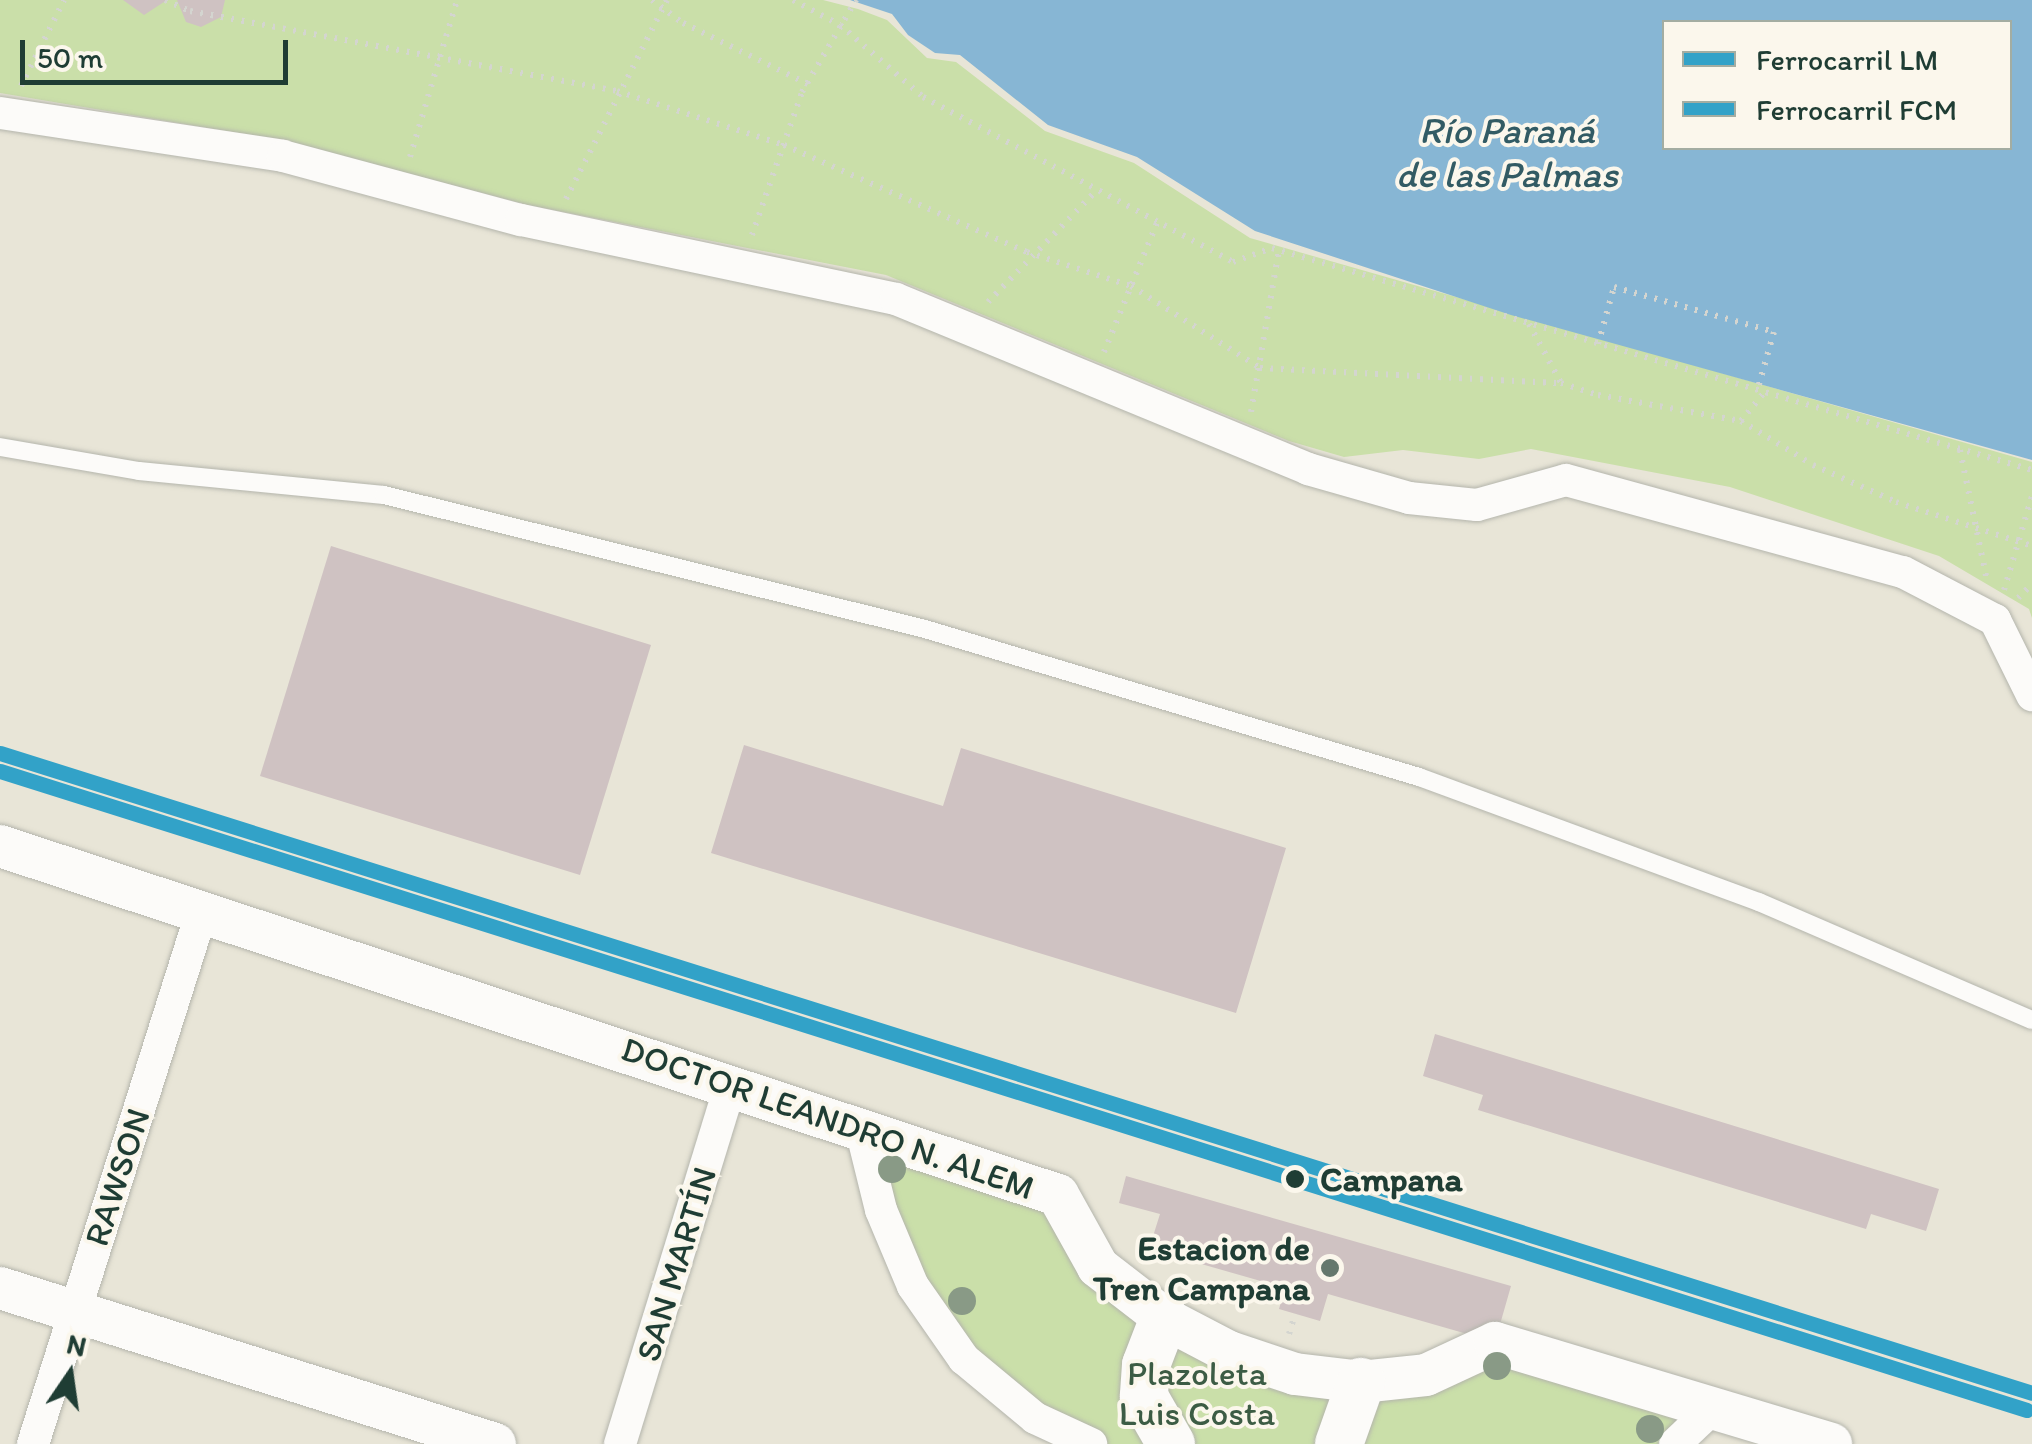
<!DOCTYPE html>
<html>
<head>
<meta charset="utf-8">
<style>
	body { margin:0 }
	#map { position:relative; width:2032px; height:1444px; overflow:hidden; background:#e8e5d7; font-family:Itim,sans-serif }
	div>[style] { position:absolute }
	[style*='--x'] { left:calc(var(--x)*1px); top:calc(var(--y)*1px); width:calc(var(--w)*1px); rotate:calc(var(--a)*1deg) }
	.green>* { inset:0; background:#cadfa9 }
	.water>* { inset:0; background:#87b6d4 }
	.building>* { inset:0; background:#cfc2c2 }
	.path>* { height:6px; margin-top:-3px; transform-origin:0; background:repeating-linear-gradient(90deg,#d4d5d0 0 2.5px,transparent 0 10.5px) }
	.roads { filter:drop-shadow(0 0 2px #b4b5ac) drop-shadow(0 0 2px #b4b5ac) }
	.service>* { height:18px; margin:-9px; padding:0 9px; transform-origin:9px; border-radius:9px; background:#fcfbf9 }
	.minor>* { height:32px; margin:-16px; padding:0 16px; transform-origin:16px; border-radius:16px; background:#fcfbf9 }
	.tertiary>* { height:42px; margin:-21px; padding:0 21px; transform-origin:21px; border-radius:21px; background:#fcfbf9 }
	.secondary>* { height:48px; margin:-24px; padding:0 24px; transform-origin:24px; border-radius:24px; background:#fcfbf9 }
	.rail-1>* { height:15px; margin:-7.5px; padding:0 7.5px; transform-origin:7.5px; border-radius:7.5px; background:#32a2c8 }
	.rail-2>* { height:15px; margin:-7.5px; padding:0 7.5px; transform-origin:7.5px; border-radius:7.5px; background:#32a2c8 }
	.trees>* { width:28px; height:28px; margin:-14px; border-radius:50%; background:#899a86 }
	.dots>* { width:28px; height:28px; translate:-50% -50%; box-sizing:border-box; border:5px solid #fbf7ec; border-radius:50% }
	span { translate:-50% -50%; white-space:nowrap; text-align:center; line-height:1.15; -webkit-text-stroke:8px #fbf7ec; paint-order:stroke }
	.street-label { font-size:35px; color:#1f3d34 }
	.stop-label { font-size:35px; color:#1f3d34; font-weight:700 }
	.left { translate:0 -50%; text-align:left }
	.poi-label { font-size:35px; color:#1f3d34; font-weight:700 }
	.right { translate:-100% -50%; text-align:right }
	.park-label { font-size:35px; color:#3c5c44 }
	.water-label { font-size:38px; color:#325b64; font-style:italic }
	.legend { position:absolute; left:1662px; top:20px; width:350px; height:130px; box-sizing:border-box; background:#fbf7ec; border:2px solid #a3ada2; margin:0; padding:12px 18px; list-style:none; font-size:30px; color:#1f3d34 }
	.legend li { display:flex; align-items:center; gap:20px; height:50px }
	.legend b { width:50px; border:2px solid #a3ada2 }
	.north { position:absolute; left:20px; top:1324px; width:100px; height:100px; -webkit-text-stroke:8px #fbf7ec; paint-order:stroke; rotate:13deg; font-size:28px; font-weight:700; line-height:40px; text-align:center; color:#1f3d34 }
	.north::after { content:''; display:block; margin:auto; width:35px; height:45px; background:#1f3d34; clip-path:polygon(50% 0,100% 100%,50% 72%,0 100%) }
	.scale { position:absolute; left:20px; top:40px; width:268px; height:45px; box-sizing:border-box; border:5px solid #1f3d34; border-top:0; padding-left:12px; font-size:30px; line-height:35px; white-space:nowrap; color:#1f3d34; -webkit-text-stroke:8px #fbf7ec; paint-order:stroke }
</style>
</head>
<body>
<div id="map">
	<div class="green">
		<div style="clip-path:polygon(0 0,823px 0,858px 9px,887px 20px,927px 58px,956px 62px,1045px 131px,1134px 163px,1250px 238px,2032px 462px,2032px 618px,2029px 609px,1939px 556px,1730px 487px,1531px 449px,1479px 459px,1403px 450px,1344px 457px,1289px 441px,886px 275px,528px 205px,285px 141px,0 93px)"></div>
		<div style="clip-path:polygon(861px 1129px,1058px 1195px,1098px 1267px,1295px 1374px,1495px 1343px,1713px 1408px,1675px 1444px,1091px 1444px,1035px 1418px,913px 1286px)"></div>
	</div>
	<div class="water">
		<div style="clip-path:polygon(evenodd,850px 0,2032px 0,2032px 460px,1511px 315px,1255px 231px,1137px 157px,1048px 125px,960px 55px,935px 53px,908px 35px,892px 14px,850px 0,1664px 22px,2010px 22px,2010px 148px,1664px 148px,1664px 22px)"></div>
	</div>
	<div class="building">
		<div style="clip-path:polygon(123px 0,167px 0,144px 15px)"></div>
		<div style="clip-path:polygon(177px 0,225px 0,221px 17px,201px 27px,186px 22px)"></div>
		<div style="clip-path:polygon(331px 546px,651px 645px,580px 875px,260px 776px)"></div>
		<div style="clip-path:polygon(744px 745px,943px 806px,961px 748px,1286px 848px,1236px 1013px,711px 853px)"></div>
		<div style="clip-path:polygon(1435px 1034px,1939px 1189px,1926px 1231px,1871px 1214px,1866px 1229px,1478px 1110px,1483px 1095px,1423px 1076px)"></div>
		<div style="clip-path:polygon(1126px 1176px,1511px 1286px,1495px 1342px,1328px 1294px,1320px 1321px,1279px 1309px,1285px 1288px,1149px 1249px,1160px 1214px,1119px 1203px)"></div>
	</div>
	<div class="path">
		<div style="--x:165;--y:0;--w:27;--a:24"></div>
		<div style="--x:190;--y:11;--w:434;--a:10.6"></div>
		<div style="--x:617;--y:91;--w:176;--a:17.9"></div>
		<div style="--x:784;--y:145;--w:266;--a:23.8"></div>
		<div style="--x:1027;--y:252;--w:109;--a:18.1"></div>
		<div style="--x:1131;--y:286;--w:153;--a:32.4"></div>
		<div style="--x:1260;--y:368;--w:301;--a:2.9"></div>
		<div style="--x:652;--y:0;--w:39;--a:37"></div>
		<div style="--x:683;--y:23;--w:139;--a:26"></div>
		<div style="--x:793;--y:0;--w:53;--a:28"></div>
		<div style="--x:840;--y:25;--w:110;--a:40.9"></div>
		<div style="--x:923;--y:97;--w:351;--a:28"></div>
		<div style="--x:1233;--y:262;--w:41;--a:-19.7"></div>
		<div style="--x:1272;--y:248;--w:792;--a:16.28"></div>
		<div style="--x:21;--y:86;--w:96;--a:-63.4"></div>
		<div style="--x:410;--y:157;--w:164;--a:-73.3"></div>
		<div style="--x:566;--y:199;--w:223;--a:-63.1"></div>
		<div style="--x:752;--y:235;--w:151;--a:-70.7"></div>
		<div style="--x:802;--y:92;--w:107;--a:-59.6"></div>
		<div style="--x:988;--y:302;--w:153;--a:-45.8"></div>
		<div style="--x:1529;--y:324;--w:67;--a:61.5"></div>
		<div style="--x:1561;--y:383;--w:39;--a:18"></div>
		<div style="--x:1598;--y:395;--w:145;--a:10.3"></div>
		<div style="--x:1741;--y:421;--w:36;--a:-51"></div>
		<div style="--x:1598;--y:344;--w:59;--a:-74.3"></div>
		<div style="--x:1614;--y:287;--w:166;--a:15.7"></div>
		<div style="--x:1774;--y:332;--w:61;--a:106.1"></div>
		<div style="--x:1104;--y:352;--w:139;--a:-67.7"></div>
		<div style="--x:1251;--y:412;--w:164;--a:-80.2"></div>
		<div style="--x:1741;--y:421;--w:84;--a:31.4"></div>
		<div style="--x:1813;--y:465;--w:91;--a:24"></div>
		<div style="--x:1896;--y:502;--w:143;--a:17.9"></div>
		<div style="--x:1960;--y:450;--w:133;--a:78.3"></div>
		<div style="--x:2004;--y:590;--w:98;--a:-73.4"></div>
		<div style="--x:2018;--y:598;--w:20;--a:-45"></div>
		<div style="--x:1289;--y:1334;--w:21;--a:-73"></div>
	</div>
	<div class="roads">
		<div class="service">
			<div style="--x:0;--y:447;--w:141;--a:9.8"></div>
			<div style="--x:139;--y:471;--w:246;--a:5.6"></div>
			<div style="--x:384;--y:495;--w:557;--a:13.91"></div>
			<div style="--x:925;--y:629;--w:516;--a:16.68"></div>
			<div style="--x:1419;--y:777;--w:362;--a:20.2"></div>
			<div style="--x:1759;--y:902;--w:297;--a:23.4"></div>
		</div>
		<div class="minor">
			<div style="--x:0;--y:113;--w:286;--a:8.6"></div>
			<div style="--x:283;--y:156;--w:246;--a:15.1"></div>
			<div style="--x:521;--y:220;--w:383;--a:11.9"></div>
			<div style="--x:896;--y:299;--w:446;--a:22.4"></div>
			<div style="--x:1308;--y:469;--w:105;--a:16"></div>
			<div style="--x:1409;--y:498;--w:68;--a:5.9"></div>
			<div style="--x:1477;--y:505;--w:92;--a:-15.7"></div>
			<div style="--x:1566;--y:480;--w:349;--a:15.3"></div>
			<div style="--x:1903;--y:572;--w:104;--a:27.6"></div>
			<div style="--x:1995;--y:620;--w:84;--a:63.7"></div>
			<div style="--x:861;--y:1129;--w:83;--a:76.1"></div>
			<div style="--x:881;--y:1210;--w:82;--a:67.2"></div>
			<div style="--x:913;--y:1286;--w:89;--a:55.1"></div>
			<div style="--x:964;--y:1359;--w:92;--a:39.7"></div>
			<div style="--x:1035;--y:1418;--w:62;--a:24.9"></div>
			<div style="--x:33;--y:1444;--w:559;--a:-72.41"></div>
			<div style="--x:620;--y:1444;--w:377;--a:-72.9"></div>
			<div style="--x:1675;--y:1444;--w:52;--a:-43.5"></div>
		</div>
		<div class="tertiary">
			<div style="--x:0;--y:846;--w:1114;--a:18.26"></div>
			<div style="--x:1058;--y:1195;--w:82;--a:60.9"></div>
			<div style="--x:1098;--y:1267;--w:83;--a:37.7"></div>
			<div style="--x:1164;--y:1318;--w:73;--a:27.6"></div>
			<div style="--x:1229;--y:1352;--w:70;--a:18.4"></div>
			<div style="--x:1295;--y:1374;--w:66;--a:6.9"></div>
			<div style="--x:1361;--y:1382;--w:65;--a:-6.1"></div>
			<div style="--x:1426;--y:1375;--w:76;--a:-24.9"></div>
			<div style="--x:1495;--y:1343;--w:351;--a:16.7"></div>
			<div style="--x:0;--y:1288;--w:519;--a:17.49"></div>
		</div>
		<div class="secondary">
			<div style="--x:1164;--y:1318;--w:50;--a:111"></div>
			<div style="--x:1146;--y:1365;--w:32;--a:94"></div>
			<div style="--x:1144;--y:1397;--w:54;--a:60.1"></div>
			<div style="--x:1339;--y:1444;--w:66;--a:-70.5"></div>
		</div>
	</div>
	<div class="rail-1">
		<div style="--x:0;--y:753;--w:2130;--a:17.48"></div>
	</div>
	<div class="rail-2">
		<div style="--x:0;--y:771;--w:2125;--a:17.5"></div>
	</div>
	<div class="trees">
		<div style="left:892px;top:1169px"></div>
		<div style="left:962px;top:1301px"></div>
		<div style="left:1497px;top:1366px"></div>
		<div style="left:1650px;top:1429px"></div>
	</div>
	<div class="dots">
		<div style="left:1295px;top:1179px;background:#1f3d34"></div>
		<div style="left:1330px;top:1268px;background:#65786d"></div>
	</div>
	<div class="street-label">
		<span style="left:828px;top:1118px;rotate:19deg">DOCTOR LEANDRO N. ALEM</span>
		<span style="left:117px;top:1177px;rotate:-72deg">RAWSON</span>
		<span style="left:676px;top:1264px;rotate:-73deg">SAN MARTÍN</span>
	</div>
	<div class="stop-label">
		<span class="left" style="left:1320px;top:1179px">Campana</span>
	</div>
	<div class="poi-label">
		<span class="right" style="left:1310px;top:1268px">Estacion de<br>Tren Campana</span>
	</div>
	<div class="park-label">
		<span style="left:1197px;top:1393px">Plazoleta<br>Luis Costa</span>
	</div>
	<div class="water-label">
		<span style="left:1507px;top:153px">Río Paraná<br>de las Palmas</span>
	</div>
	<ul class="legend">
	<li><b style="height:12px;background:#32a2c8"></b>Ferrocarril LM</li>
	<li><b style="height:12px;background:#32a2c8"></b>Ferrocarril FCM</li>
	</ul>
	<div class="north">N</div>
	<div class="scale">50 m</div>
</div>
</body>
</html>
